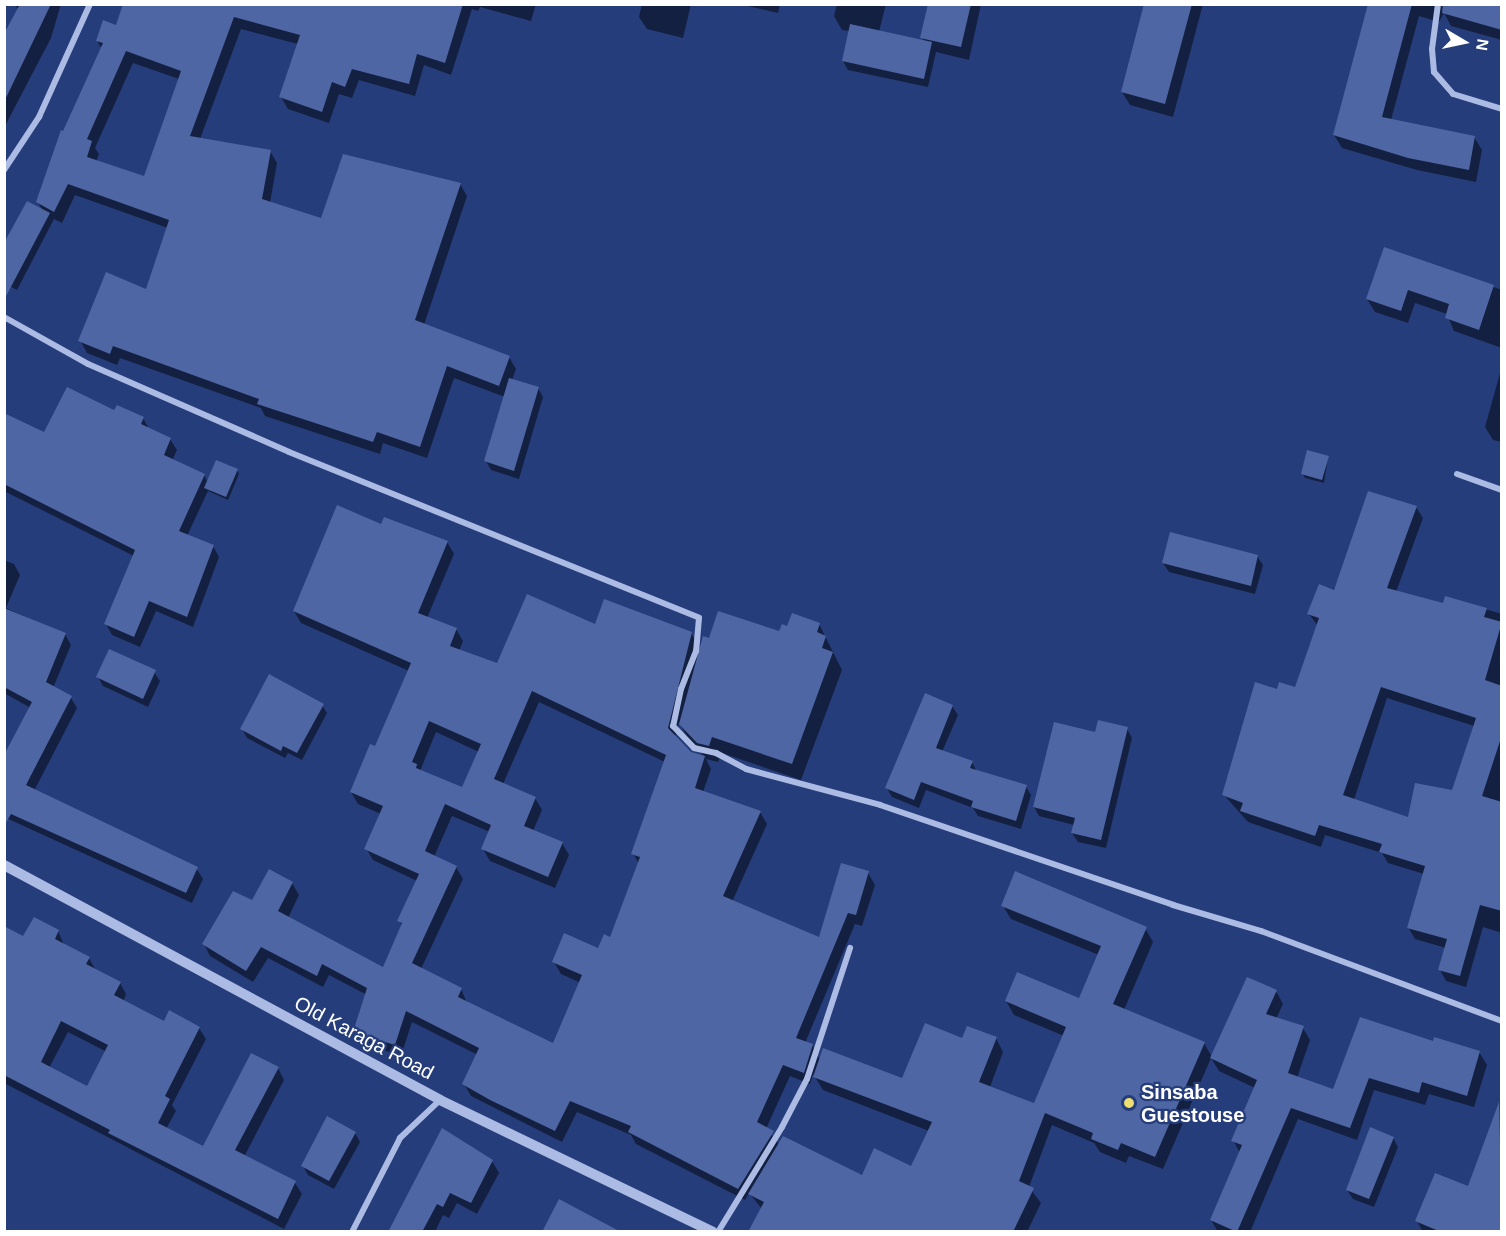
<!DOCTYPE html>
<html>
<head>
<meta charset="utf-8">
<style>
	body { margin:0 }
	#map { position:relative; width:1506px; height:1236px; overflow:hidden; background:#263d7b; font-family:Helvetica,sans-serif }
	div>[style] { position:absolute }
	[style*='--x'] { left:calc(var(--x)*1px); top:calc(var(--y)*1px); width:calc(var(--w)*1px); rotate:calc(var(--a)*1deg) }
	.shadow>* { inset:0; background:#0007 }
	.building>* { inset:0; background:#4f66a4 }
	.minor>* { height:6px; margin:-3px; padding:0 3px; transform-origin:3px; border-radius:3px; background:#abbbe4 }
	.tertiary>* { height:10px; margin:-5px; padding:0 5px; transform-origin:5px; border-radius:5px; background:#abbbe4 }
	.dots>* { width:16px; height:16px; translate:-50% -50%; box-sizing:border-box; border:3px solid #263d7b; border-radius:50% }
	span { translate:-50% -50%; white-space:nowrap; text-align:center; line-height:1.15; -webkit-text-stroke:4.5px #263d7b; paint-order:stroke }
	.street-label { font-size:20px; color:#fff }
	.poi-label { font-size:20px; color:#fff; font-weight:700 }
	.left { translate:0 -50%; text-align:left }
	.frame { position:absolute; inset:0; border:6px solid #fff; pointer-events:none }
	.north { position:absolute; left:1434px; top:12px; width:60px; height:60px; -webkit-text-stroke:4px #263d7b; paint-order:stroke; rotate:99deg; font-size:16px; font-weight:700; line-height:24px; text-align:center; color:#fff }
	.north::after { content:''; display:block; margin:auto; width:21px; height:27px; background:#fff; clip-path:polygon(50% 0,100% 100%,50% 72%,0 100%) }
</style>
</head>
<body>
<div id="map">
	<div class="shadow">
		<div style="clip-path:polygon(15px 4px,61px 4px,51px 38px,4px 128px,4px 37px,18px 10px)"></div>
		<div style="clip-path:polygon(evenodd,124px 4px,536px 4px,531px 21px,480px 7px,478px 11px,472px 9px,451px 75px,424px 65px,415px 96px,359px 80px,352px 98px,339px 94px,329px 123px,288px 109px,281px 97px,298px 44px,241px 29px,200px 139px,270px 151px,277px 163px,270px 203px,322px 220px,460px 184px,467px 196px,424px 325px,509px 357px,516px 369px,512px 380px,538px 388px,543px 397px,519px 479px,491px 470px,486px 461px,505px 397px,454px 378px,427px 458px,383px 443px,380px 454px,265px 416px,261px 408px,120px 358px,117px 365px,87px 353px,80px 340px,147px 291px,168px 228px,75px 195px,62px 223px,54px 219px,17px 290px,4px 283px,43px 211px,38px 202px,102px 49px,97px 41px,117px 27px,124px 4px,133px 63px,179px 79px,145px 178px,96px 162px,99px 154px,95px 148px,133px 63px)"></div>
		<div style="clip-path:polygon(642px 4px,691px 4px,683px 38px,647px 29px,639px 17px)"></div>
		<div style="clip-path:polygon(739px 4px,780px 4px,778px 13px)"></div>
		<div style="clip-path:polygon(837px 4px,886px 4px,879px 32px,925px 42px,922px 37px,930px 4px,981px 4px,969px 60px,936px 52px,928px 87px,848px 70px,843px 61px,850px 31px,842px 30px,834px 16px)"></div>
		<div style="clip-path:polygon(1145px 4px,1203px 4px,1173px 117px,1130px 105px,1122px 92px)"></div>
		<div style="clip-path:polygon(1369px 4px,1492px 4px,1502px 9px,1502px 40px,1451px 26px,1444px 13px,1439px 22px,1419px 16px,1391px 120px,1474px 137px,1482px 150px,1476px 182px,1417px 170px,1342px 148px,1334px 135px)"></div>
		<div style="clip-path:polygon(1385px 249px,1502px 290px,1502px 348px,1454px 331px,1447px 314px,1415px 303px,1408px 323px,1375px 312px,1367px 299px)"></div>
		<div style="clip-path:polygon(1502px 366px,1502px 442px,1493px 440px,1485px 427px)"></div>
		<div style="clip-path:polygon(115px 412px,143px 418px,149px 429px,170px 439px,177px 450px,172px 461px,204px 475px,208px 483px,237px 470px,239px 474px,228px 500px,208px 491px,187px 536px,213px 546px,219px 557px,193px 627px,156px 611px,140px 647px,112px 635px,106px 624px,134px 556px,4px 491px,4px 415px,44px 434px)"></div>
		<div style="clip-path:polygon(1328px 457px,1324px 483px,1305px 478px,1303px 474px)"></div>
		<div style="clip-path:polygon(evenodd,1416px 507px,1423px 518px,1396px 592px,1444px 605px,1446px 598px,1502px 614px,1502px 933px,1483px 927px,1466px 987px,1446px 981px,1440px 970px,1446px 948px,1415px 939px,1408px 927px,1424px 874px,1388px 863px,1382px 853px,1325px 835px,1321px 847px,1248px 822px,1224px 795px,1278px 691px,1296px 689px,1318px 626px,1309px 614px,1416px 507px,1387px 698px,1474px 726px,1453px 791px,1410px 819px,1354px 800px,1387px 698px)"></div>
		<div style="clip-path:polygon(evenodd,382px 525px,447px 542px,454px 554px,427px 618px,456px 629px,463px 641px,459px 651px,497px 665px,595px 626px,691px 633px,698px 645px,697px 661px,710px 640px,780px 633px,788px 627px,819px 624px,842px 670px,801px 780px,722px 753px,718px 762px,706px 759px,711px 769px,703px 792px,760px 812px,767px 824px,732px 902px,820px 939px,868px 873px,875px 885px,862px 926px,855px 924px,805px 1043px,812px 1045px,820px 1060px,903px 1080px,963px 1040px,996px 1038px,1003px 1052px,990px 1087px,1035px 1105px,1064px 1036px,1014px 1015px,1006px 1001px,1080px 1000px,1099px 955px,1011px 919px,1003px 906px,1145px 928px,1153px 942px,1124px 1010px,1204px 1043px,1212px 1057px,1276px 991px,1283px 1004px,1276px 1019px,1303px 1028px,1310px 1040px,1297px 1078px,1334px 1091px,1434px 1043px,1479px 1052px,1487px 1065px,1474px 1107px,1429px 1094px,1425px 1105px,1374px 1090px,1357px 1140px,1298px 1119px,1250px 1232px,1218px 1232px,1211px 1220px,1240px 1153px,1233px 1140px,1255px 1088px,1219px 1071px,1211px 1058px,1163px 1169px,1129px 1156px,1126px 1163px,1100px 1152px,1094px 1143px,1052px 1125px,1029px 1187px,1041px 1203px,1027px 1232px,752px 1232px,762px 1209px,749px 1193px,745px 1200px,636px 1144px,631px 1135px,577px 1112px,562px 1142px,471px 1096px,464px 1084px,478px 1055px,412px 1022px,401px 1056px,362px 1043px,355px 1031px,367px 995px,329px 975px,323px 987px,268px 958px,253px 982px,210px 956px,204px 944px,253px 902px,269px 871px,292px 883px,299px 895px,288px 918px,384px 969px,402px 926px,399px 920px,417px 881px,373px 860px,366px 848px,381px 814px,358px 804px,351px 792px,376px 748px,409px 671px,301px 623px,294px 611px,382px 525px,539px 702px,665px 762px,633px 853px,639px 864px,611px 939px,599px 950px,554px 962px,561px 974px,581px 983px,553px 1045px,467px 1003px,461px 989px,421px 969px,463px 879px,456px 867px,434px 857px,452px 816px,490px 832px,483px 849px,490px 861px,555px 888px,569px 855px,562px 843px,533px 831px,542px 810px,535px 798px,503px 784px,539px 702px,382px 525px,679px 722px,690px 742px,706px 758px,690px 753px,675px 737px,679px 722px,382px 525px,436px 732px,479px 752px,463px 789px,420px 771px,436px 732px,382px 525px,813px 1074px,823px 1090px,929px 1131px,912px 1168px,863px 1177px,779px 1144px,766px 1129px,790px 1076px,810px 1084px,813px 1074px)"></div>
		<div style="clip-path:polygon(1257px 556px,1263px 565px,1255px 594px,1169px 572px,1163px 563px)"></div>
		<div style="clip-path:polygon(4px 560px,14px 564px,20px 575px,6px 608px,65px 634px,71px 645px,53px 688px,71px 698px,77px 708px,34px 791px,196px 868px,203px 879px,192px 903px,4px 817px,31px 708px,4px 693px)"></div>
		<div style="clip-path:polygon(154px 672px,160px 681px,148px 707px,103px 686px,98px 677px)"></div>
		<div style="clip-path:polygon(322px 705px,327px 713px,302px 760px,288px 753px,285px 758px,247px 738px,242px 729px)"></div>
		<div style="clip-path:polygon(952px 706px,958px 715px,942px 752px,972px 762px,977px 772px,1026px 787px,1031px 795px,1021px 829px,978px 816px,973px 808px,926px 790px,919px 808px,892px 797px,887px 788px)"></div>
		<div style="clip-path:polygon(1127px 729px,1132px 738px,1106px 848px,1078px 842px,1072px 833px,1074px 825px,1039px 816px,1034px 807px,1096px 734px)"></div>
		<div style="clip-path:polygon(evenodd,4px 927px,24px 938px,58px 931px,64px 945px,89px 958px,96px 971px,120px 983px,126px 994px,123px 1002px,164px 1023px,199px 1028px,206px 1039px,172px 1105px,176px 1111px,166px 1129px,204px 1148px,278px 1068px,284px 1080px,244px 1157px,295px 1183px,302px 1194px,284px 1229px,4px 1083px,4px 927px,68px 1032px,107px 1052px,87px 1088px,49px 1068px,68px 1032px)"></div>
		<div style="clip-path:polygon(355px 1133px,360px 1142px,334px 1189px,308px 1175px,303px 1166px)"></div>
		<div style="clip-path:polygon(1393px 1138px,1398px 1147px,1374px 1207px,1353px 1199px,1347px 1190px)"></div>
		<div style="clip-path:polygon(1486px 1141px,1502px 1147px,1502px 1232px,1423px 1232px,1417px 1221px,1469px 1188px)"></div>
		<div style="clip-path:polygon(492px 1161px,499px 1173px,477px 1214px,457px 1203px,449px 1218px,443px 1215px,435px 1232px,390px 1232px)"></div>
	</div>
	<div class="building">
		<div style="clip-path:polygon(20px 4px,51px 4px,4px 102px,4px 34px)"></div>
		<div style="clip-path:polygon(evenodd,123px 4px,463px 4px,445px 63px,417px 54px,409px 84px,352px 69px,345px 87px,332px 82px,322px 112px,279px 97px,300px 35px,234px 17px,190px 136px,271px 150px,262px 199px,321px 218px,343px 154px,461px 183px,415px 320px,510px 356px,499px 386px,447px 366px,420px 447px,377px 432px,373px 442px,257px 404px,259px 399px,113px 346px,110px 354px,78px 341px,106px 272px,146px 289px,169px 220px,68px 184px,54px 212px,36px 202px,61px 130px,63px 131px,103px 43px,96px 41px,103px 20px,116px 25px,123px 4px,126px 51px,181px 71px,144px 176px,87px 157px,92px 141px,87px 139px,126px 51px)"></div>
		<div style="clip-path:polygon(928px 4px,971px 4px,961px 47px,920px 38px)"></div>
		<div style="clip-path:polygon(1144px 4px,1192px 4px,1165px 104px,1121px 92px)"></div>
		<div style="clip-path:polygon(1368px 4px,1412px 4px,1382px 117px,1475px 136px,1469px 170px,1408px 158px,1333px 135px)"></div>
		<div style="clip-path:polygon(1443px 4px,1502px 4px,1502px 30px,1442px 13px)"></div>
		<div style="clip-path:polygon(850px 24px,932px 42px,924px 79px,842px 61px)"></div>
		<div style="clip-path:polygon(27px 201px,50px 213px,4px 300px,4px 243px)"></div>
		<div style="clip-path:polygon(1384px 247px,1494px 285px,1479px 330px,1445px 318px,1449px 304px,1408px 290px,1401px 311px,1366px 299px)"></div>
		<div style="clip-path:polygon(509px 378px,539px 387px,514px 471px,484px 461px)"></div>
		<div style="clip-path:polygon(67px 387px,114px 410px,117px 405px,144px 417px,141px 424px,171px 438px,164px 455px,205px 474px,179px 531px,214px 545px,187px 617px,149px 601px,134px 637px,104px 624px,135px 550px,4px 484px,4px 413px,44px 432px)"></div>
		<div style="clip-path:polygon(1307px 450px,1329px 456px,1322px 480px,1301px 474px)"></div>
		<div style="clip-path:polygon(216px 460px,238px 469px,226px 497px,204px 488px)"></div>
		<div style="clip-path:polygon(evenodd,1368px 491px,1417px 506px,1387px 588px,1443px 603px,1445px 596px,1487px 608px,1484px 617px,1502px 622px,1485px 680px,1502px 686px,1502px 735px,1482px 796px,1502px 802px,1502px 911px,1480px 905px,1460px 976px,1438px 970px,1447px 939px,1407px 928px,1425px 866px,1379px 852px,1382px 844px,1319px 825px,1315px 836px,1240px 811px,1243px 803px,1222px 795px,1255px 682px,1277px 689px,1279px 682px,1295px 687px,1319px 618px,1307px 614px,1319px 584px,1334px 590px,1368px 491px,1381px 687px,1476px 718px,1452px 790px,1415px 783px,1408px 817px,1343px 795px,1381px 687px)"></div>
		<div style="clip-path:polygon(evenodd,337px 505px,381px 524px,384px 517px,448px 541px,418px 613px,457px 628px,450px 646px,497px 663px,527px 594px,595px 624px,604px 599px,692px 632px,668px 728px,691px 752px,705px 756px,695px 788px,761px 811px,723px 896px,819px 937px,841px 863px,869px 871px,856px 915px,848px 913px,796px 1038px,813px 1044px,804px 1073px,783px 1065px,757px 1122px,774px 1131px,738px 1189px,628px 1132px,631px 1126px,570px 1101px,555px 1131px,490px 1100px,462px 1084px,479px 1048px,406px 1011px,395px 1045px,353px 1032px,367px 988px,322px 964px,317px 976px,261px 947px,246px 971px,202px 944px,233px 891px,252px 900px,269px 869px,293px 882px,278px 911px,383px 967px,402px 923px,397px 921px,419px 874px,364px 849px,383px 806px,350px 792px,370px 744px,375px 746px,411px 663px,293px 611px,337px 505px,532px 691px,666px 755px,631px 854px,640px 857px,610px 937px,604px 934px,598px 948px,564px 933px,552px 962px,582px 975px,553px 1043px,458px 997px,462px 988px,412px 963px,457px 866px,425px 851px,445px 804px,491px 825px,481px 849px,548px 877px,563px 842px,524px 826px,536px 797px,494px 779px,532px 691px,337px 505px,429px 721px,481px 744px,462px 787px,416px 768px,417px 764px,412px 762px,429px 721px)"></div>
		<div style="clip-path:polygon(1170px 532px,1258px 555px,1251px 586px,1162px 563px)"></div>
		<div style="clip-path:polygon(4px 608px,66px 633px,46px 682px,72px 696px,26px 785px,198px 867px,186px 893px,11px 814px,4px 826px,4px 755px,32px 702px,4px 687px)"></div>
		<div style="clip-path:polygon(718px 611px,779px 631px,782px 624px,787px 626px,792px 613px,820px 623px,817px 632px,826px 636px,822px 648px,833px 652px,792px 764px,712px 737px,709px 746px,697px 743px,679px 724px,703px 636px,709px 638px)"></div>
		<div style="clip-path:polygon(109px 649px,156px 670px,143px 699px,96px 677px)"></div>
		<div style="clip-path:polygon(269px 674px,324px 704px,297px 753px,283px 746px,281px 751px,240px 729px)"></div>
		<div style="clip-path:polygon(925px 693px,953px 705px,936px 748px,973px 761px,970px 768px,1027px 785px,1016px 821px,971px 807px,973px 801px,921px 782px,914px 800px,885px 788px)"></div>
		<div style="clip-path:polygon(1098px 720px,1128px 727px,1101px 840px,1071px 833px,1075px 818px,1033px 807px,1054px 722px,1095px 732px)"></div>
		<div style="clip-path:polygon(1015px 871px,1147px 927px,1113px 1004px,1205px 1042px,1155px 1157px,1121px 1143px,1118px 1150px,1091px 1139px,1093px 1133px,1045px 1113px,1019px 1181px,1034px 1188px,1013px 1232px,748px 1232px,764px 1202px,748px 1194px,783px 1136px,862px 1175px,874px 1148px,911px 1166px,932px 1122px,813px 1077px,823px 1048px,902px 1078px,925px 1023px,962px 1038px,967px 1026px,997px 1037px,979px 1082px,1034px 1103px,1066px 1027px,1005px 1001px,1017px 972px,1079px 998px,1101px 946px,1001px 906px)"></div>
		<div style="clip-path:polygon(evenodd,34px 917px,59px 930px,55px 939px,90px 957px,86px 964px,121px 982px,114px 995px,164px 1021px,169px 1010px,200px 1027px,165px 1096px,170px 1099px,158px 1123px,203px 1146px,251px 1053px,279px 1067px,235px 1150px,296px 1181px,278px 1219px,108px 1133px,110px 1130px,4px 1075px,4px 926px,23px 936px,34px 917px,61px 1021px,108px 1045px,87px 1086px,41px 1062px,61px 1021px)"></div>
		<div style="clip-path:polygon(1247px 977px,1277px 990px,1266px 1014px,1304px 1026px,1288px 1073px,1333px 1089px,1360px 1017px,1433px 1041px,1434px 1037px,1480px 1051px,1467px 1096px,1422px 1082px,1419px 1093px,1369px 1078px,1350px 1128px,1291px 1108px,1237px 1232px,1210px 1220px,1242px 1145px,1231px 1141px,1257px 1080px,1210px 1058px)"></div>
		<div style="clip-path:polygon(1499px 1102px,1502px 1232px,1441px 1232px,1415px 1221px,1435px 1173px,1468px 1186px)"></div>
		<div style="clip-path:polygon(327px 1116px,356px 1132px,329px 1181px,301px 1166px)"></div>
		<div style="clip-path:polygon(1370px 1127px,1394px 1137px,1369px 1199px,1346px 1190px)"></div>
		<div style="clip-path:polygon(442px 1128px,493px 1160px,471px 1203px,450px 1193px,443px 1207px,437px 1204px,422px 1232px,388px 1232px)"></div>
		<div style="clip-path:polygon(559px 1199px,621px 1232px,542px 1232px)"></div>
	</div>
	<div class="minor">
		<div style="--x:1438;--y:4;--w:45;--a:97.6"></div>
		<div style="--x:1432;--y:49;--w:23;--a:85"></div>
		<div style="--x:1434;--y:72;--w:29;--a:49"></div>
		<div style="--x:1453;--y:94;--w:51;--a:17"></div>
		<div style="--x:4;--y:170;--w:64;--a:-56.6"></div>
		<div style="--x:39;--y:117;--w:124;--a:-65.7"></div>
		<div style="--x:4;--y:317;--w:96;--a:29.2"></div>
		<div style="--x:88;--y:364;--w:219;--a:23.6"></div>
		<div style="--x:289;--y:452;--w:442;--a:22"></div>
		<div style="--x:699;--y:618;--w:33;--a:95"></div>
		<div style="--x:696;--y:651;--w:41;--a:111.5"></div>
		<div style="--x:681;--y:689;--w:38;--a:102"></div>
		<div style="--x:673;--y:726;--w:30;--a:46"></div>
		<div style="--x:694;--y:748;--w:23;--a:13"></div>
		<div style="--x:716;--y:753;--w:34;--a:28"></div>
		<div style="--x:746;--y:769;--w:139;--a:15"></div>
		<div style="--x:880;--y:805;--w:310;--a:18.8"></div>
		<div style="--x:1173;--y:905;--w:92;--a:16.5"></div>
		<div style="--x:1261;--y:931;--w:257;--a:20.5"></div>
		<div style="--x:1457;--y:474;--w:48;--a:19.6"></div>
		<div style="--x:352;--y:1232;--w:106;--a:-62.9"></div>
		<div style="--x:400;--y:1138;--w:55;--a:-43.5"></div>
		<div style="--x:718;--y:1232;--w:123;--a:-58.6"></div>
		<div style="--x:782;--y:1127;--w:54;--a:-62.5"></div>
		<div style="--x:807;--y:1079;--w:138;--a:-71.8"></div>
	</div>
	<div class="tertiary">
		<div style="--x:4;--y:865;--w:495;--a:28.3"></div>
		<div style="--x:440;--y:1100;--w:303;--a:25.8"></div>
	</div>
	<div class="dots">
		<div style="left:1129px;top:1103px;background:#ecde70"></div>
	</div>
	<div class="street-label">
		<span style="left:364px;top:1038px;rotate:28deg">Old Karaga Road</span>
	</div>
	<div class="poi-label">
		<span class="left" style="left:1141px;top:1104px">Sinsaba<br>Guestouse</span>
	</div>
	<div class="frame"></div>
	<div class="north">N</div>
</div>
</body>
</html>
